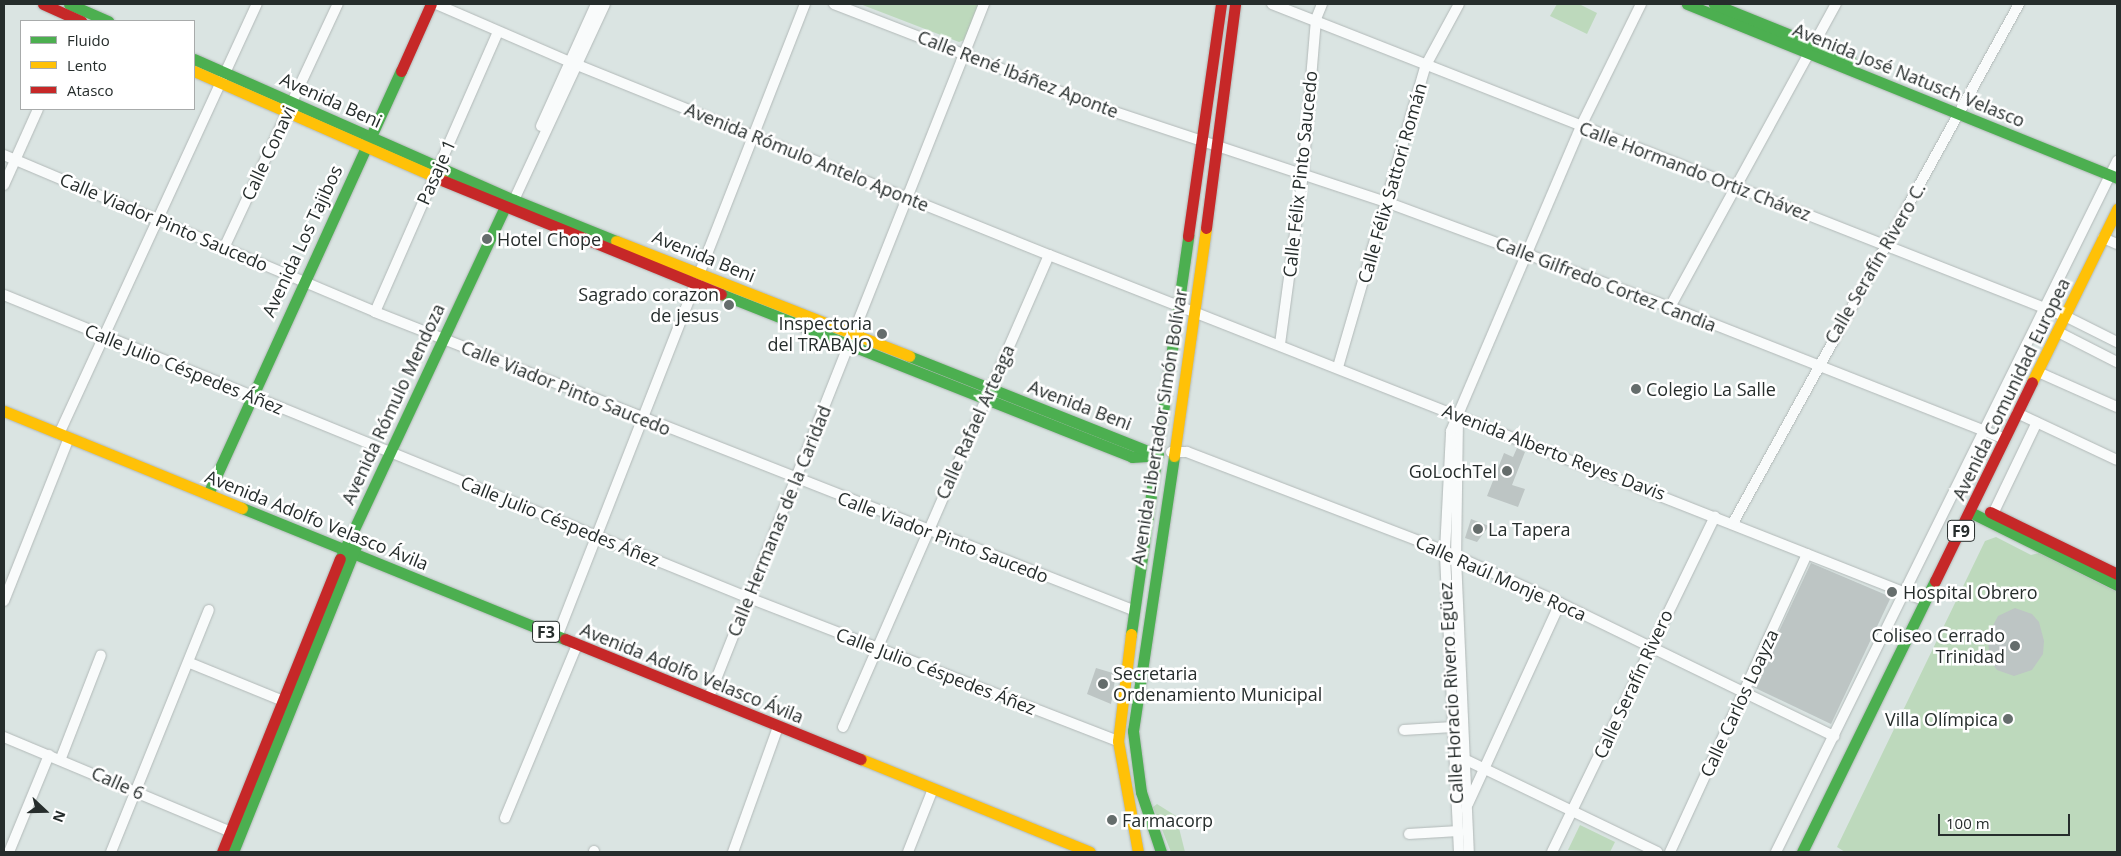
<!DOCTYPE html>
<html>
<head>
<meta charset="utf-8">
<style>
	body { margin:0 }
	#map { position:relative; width:2121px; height:856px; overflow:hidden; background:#dae4e2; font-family:"Open Sans",sans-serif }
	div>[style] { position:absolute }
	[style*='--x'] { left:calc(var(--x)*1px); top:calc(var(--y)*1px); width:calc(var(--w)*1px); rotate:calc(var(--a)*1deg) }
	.green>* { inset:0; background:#bdd9bc }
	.building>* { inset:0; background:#bdc5c4 }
	.roads { filter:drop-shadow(0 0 1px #b2b9b8) drop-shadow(0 0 1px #b2b9b8) }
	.street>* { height:10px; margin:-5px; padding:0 5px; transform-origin:5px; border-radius:5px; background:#f9fbfb }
	.fast>* { height:11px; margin:-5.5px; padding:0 5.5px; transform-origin:5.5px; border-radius:5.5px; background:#4caf50 }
	.slow>* { height:11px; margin:-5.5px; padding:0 5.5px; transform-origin:5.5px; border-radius:5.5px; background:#ffc107 }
	.jam>* { height:11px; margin:-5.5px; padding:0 5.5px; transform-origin:5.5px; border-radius:5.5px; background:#c62828 }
	.dots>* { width:14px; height:14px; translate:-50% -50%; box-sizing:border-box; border:2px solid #fff; border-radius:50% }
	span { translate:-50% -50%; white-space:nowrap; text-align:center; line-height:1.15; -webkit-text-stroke:5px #fff; paint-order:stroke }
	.shield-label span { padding:1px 4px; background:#fff; border:1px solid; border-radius:4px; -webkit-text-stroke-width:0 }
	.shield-label { font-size:16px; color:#262d2c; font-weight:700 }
	.street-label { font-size:18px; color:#262d2c }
	.poi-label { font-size:18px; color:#262d2c }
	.left { translate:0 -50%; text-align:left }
	.right { translate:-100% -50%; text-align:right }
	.frame { position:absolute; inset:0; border:5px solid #262d2c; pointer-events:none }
	.legend { position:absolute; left:20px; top:20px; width:175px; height:90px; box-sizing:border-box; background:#fff; border:1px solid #a8abab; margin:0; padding:6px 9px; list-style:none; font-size:15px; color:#262d2c }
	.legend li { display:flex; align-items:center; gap:10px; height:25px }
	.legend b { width:25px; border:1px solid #a8abab }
	.north { position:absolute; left:20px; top:786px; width:50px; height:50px; -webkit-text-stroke:4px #fff; paint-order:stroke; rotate:111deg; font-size:14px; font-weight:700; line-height:20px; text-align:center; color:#262d2c }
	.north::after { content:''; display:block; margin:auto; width:18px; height:22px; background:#262d2c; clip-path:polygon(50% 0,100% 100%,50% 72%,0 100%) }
	.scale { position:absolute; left:1938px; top:814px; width:132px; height:22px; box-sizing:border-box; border:2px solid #262d2c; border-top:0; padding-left:6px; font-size:15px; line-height:18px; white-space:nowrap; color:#262d2c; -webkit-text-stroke:4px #fff; paint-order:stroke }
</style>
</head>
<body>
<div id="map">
	<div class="green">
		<div style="clip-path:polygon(860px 4px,980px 4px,967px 39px,959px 42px)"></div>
		<div style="clip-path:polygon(1557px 4px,1579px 4px,1597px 13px,1587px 34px,1550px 16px)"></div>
		<div style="clip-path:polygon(1996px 537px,2031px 555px,2039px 553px,2117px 592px,2117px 852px,1845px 852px,1837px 847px,1985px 541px)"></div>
		<div style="clip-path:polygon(1157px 804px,1176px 816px,1185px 852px,1171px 852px,1153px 807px)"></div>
		<div style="clip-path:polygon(1580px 825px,1615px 842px,1610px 852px,1568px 850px)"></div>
	</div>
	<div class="building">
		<div style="clip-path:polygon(1517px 448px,1525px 452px,1512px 485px,1525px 489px,1518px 507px,1487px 496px,1504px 453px,1513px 457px)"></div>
		<div style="clip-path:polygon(1471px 519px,1489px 526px,1477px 542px,1465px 538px)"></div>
		<div style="clip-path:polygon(1811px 563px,1891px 597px,1831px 724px,1753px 687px)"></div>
		<div style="clip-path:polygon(2015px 608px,2032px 614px,2039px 622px,2044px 641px,2043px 654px,2032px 670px,2014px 676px,1997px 670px,1991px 662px,1987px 637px,1998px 616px)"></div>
		<div style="clip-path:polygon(1096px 668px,1116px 674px,1111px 704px,1087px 694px)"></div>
	</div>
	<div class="roads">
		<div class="street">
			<div style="--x:436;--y:4;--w:146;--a:23.4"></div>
			<div style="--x:570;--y:62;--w:516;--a:21.95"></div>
			<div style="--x:1049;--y:255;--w:943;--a:21.53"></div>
			<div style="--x:834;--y:4;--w:285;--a:21.2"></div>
			<div style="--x:1100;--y:107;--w:301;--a:18.4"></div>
			<div style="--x:1386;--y:202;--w:303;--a:20.3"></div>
			<div style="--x:1670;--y:307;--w:360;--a:21.5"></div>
			<div style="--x:1272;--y:4;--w:852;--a:21.48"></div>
			<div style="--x:2065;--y:316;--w:58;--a:26.6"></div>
			<div style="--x:541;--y:126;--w:134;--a:-65.7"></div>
			<div style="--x:4;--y:155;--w:403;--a:22.9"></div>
			<div style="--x:375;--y:312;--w:814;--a:21.46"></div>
			<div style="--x:4;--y:185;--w:83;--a:-65.9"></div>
			<div style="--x:514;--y:200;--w:216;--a:-65.1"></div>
			<div style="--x:2103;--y:238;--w:15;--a:23"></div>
			<div style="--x:224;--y:248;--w:269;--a:-65"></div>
			<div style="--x:4;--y:295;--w:804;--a:22.13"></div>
			<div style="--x:749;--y:598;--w:396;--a:21.2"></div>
			<div style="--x:1670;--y:307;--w:345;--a:-61.3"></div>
			<div style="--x:375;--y:312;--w:306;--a:-66.3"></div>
			<div style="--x:2058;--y:332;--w:66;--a:27"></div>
			<div style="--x:1280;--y:344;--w:172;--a:-82.3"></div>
			<div style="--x:1303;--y:174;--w:156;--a:-85.2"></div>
			<div style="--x:1316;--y:19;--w:16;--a:-68"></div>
			<div style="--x:1338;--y:367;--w:315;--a:-73.8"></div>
			<div style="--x:1426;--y:65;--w:69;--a:-61.6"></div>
			<div style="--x:2038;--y:372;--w:86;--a:23.9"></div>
			<div style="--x:2017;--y:413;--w:110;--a:25.2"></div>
			<div style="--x:1458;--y:418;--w:140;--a:90.8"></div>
			<div style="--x:1456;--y:558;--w:294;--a:87.5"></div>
			<div style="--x:59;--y:434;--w:473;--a:-65.3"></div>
			<div style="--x:1171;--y:452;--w:16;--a:0"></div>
			<div style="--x:1187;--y:452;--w:276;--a:21"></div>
			<div style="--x:1445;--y:551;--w:126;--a:24.3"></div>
			<div style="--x:1560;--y:603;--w:305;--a:25.9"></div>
			<div style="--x:1991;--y:518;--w:106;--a:-64.4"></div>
			<div style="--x:1733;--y:523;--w:593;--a:-61.14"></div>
			<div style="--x:4;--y:601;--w:175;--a:-68.3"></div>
			<div style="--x:557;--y:637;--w:680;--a:-68.61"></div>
			<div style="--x:190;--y:663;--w:106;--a:22.2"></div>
			<div style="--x:709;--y:697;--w:746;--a:-68.36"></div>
			<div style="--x:843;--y:727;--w:515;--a:-66.42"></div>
			<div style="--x:1404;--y:730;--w:48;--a:-3.6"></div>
			<div style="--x:4;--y:737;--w:246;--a:22.7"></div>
			<div style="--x:1460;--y:757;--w:219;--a:25.7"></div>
			<div style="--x:61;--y:758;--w:110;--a:-68.8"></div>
			<div style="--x:1468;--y:804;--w:221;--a:-65.4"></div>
			<div style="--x:505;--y:818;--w:187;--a:-67.4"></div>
			<div style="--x:1409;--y:834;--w:49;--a:-3.5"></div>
			<div style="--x:9;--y:852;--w:105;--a:-67.6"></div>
			<div style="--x:111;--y:852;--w:261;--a:-68"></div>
			<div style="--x:594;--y:852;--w:1;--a:-90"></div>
			<div style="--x:733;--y:852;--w:133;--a:-70.2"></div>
			<div style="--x:908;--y:852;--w:68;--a:-68.4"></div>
			<div style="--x:1459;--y:852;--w:301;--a:-92.7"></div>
			<div style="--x:1445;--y:551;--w:120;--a:-87.1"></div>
			<div style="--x:1451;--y:431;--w:332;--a:-66.9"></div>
			<div style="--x:1581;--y:126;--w:136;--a:-63.8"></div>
			<div style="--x:1552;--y:852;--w:373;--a:-64.1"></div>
			<div style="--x:1670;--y:852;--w:328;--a:-65.3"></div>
			<div style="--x:1776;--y:852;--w:771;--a:-63.73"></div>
		</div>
		<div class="fast">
			<div style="--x:69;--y:4;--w:43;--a:23.6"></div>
			<div style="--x:1687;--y:4;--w:464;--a:22"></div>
			<div style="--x:1714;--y:4;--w:147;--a:22"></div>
			<div style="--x:194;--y:59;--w:350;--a:23.8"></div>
			<div style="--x:514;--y:200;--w:110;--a:21.9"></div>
			<div style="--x:721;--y:294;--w:442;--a:21.6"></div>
			<div style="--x:1132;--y:457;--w:26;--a:-4"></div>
			<div style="--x:909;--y:356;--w:268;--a:21.7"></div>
			<div style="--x:208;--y:494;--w:465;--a:-65.5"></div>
			<div style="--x:242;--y:508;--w:349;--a:22.1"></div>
			<div style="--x:1970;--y:512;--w:164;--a:26.4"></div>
			<div style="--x:340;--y:559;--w:396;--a:-64.9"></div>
			<div style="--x:1131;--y:634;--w:402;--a:-81.8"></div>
			<div style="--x:233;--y:852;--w:332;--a:-68.1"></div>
			<div style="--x:1161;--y:852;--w:63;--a:-108.4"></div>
			<div style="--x:1141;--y:792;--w:62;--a:-97.5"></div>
			<div style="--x:1133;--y:731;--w:278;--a:-81.5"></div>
			<div style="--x:1802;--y:852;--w:302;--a:-63.9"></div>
		</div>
		<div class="slow">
			<div style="--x:194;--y:71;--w:273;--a:23.7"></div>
			<div style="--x:616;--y:241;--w:315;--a:21.4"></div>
			<div style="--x:2032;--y:382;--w:193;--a:-63.8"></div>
			<div style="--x:4;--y:411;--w:257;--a:22.2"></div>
			<div style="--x:1174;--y:456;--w:230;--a:-82"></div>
			<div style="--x:1131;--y:634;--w:108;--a:96.9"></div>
			<div style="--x:1118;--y:741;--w:113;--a:79.8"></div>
			<div style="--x:861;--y:759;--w:247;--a:22.1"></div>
		</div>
		<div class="jam">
			<div style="--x:43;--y:4;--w:42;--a:24.1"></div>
			<div style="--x:401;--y:71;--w:73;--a:-65.9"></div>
			<div style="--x:444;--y:181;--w:299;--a:22.2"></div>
			<div style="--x:1206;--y:228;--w:226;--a:-82.6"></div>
			<div style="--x:1188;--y:236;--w:234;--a:-81.9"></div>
			<div style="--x:1990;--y:512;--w:141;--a:26"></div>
			<div style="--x:1935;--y:581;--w:221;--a:-64"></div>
			<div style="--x:565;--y:639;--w:319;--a:22.1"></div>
			<div style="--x:222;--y:852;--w:316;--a:-68.1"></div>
		</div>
	</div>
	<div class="dots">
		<div style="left:487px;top:239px;background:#656d6c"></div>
		<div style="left:729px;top:305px;background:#656d6c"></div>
		<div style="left:882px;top:334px;background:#656d6c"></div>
		<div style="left:1636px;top:389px;background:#656d6c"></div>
		<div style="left:1507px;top:471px;background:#656d6c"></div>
		<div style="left:1478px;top:529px;background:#656d6c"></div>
		<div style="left:1892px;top:592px;background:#656d6c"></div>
		<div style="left:2015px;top:646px;background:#656d6c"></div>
		<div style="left:1103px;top:684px;background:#656d6c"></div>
		<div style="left:2008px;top:719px;background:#656d6c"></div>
		<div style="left:1112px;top:820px;background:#656d6c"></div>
	</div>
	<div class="shield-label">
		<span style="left:1961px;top:531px">F9</span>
		<span style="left:546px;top:632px">F3</span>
	</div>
	<div class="street-label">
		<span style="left:1018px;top:74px;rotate:21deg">Calle René Ibáñez Aponte</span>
		<span style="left:1909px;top:75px;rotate:22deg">Avenida José Natusch Velasco</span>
		<span style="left:331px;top:100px;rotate:24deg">Avenida Beni</span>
		<span style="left:268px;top:153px;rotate:-65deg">Calle Conavi</span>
		<span style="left:807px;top:157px;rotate:22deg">Avenida Rómulo Antelo Aponte</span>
		<span style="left:1695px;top:171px;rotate:21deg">Calle Hormando Ortiz Chávez</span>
		<span style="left:436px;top:172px;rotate:-66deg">Pasaje 1</span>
		<span style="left:1300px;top:174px;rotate:-84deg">Calle Félix Pinto Saucedo</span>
		<span style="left:1392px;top:183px;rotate:-74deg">Calle Félix Sattori Román</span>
		<span style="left:164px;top:222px;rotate:23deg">Calle Viador Pinto Saucedo</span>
		<span style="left:302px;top:241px;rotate:-65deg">Avenida Los Tajibos</span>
		<span style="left:704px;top:256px;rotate:22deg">Avenida Beni</span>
		<span style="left:1875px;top:263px;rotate:-60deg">Calle Serafín Rivero C.</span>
		<span style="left:1606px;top:284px;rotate:21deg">Calle Gilfredo Cortez Candia</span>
		<span style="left:184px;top:369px;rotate:22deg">Calle Julio Céspedes Áñez</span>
		<span style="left:566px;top:388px;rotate:22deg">Calle Viador Pinto Saucedo</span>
		<span style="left:2011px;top:389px;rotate:-64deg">Avenida Comunidad Europea</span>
		<span style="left:393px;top:404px;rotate:-65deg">Avenida Rómulo Mendoza</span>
		<span style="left:1080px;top:405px;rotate:21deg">Avenida Beni</span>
		<span style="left:975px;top:422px;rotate:-66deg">Calle Rafael Arteaga</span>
		<span style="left:1159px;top:427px;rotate:-81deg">Avenida Libertador Simón Bolívar</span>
		<span style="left:1554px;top:452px;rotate:21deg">Avenida Alberto Reyes Davis</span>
		<span style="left:317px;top:520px;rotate:22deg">Avenida Adolfo Velasco Ávila</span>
		<span style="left:560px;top:521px;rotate:22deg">Calle Julio Céspedes Áñez</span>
		<span style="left:779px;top:521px;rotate:-68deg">Calle Hermanas de la Caridad</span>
		<span style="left:943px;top:537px;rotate:21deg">Calle Viador Pinto Saucedo</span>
		<span style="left:1501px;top:578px;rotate:24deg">Calle Raúl Monje Roca</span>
		<span style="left:936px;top:671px;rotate:21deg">Calle Julio Céspedes Áñez</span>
		<span style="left:692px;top:673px;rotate:22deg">Avenida Adolfo Velasco Ávila</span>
		<span style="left:1633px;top:684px;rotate:-65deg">Calle Serafín Rivero</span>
		<span style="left:1451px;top:693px;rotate:-93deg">Calle Horacio Rivero Egüez</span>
		<span style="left:1739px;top:703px;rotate:-65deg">Calle Carlos Loayza</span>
		<span style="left:118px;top:783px;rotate:24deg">Calle 6</span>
	</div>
	<div class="poi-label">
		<span class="left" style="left:497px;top:239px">Hotel Chope</span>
		<span class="right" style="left:719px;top:305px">Sagrado corazon<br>de jesus</span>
		<span class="right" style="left:872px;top:334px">Inspectoria<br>del TRABAJO</span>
		<span class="left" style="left:1646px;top:389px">Colegio La Salle</span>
		<span class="right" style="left:1497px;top:471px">GoLochTel</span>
		<span class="left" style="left:1488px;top:529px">La Tapera</span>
		<span class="left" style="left:1903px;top:592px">Hospital Obrero</span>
		<span class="right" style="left:2005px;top:646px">Coliseo Cerrado<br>Trinidad</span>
		<span class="left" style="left:1113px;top:684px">Secretaria<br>Ordenamiento Municipal</span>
		<span class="right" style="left:1998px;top:719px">Villa Olímpica</span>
		<span class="left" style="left:1122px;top:820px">Farmacorp</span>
	</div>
	<div class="frame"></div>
	<ul class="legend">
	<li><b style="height:6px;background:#4caf50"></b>Fluido</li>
	<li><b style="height:6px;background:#ffc107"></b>Lento</li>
	<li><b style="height:6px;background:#c62828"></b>Atasco</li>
	</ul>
	<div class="north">N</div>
	<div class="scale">100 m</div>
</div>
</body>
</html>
